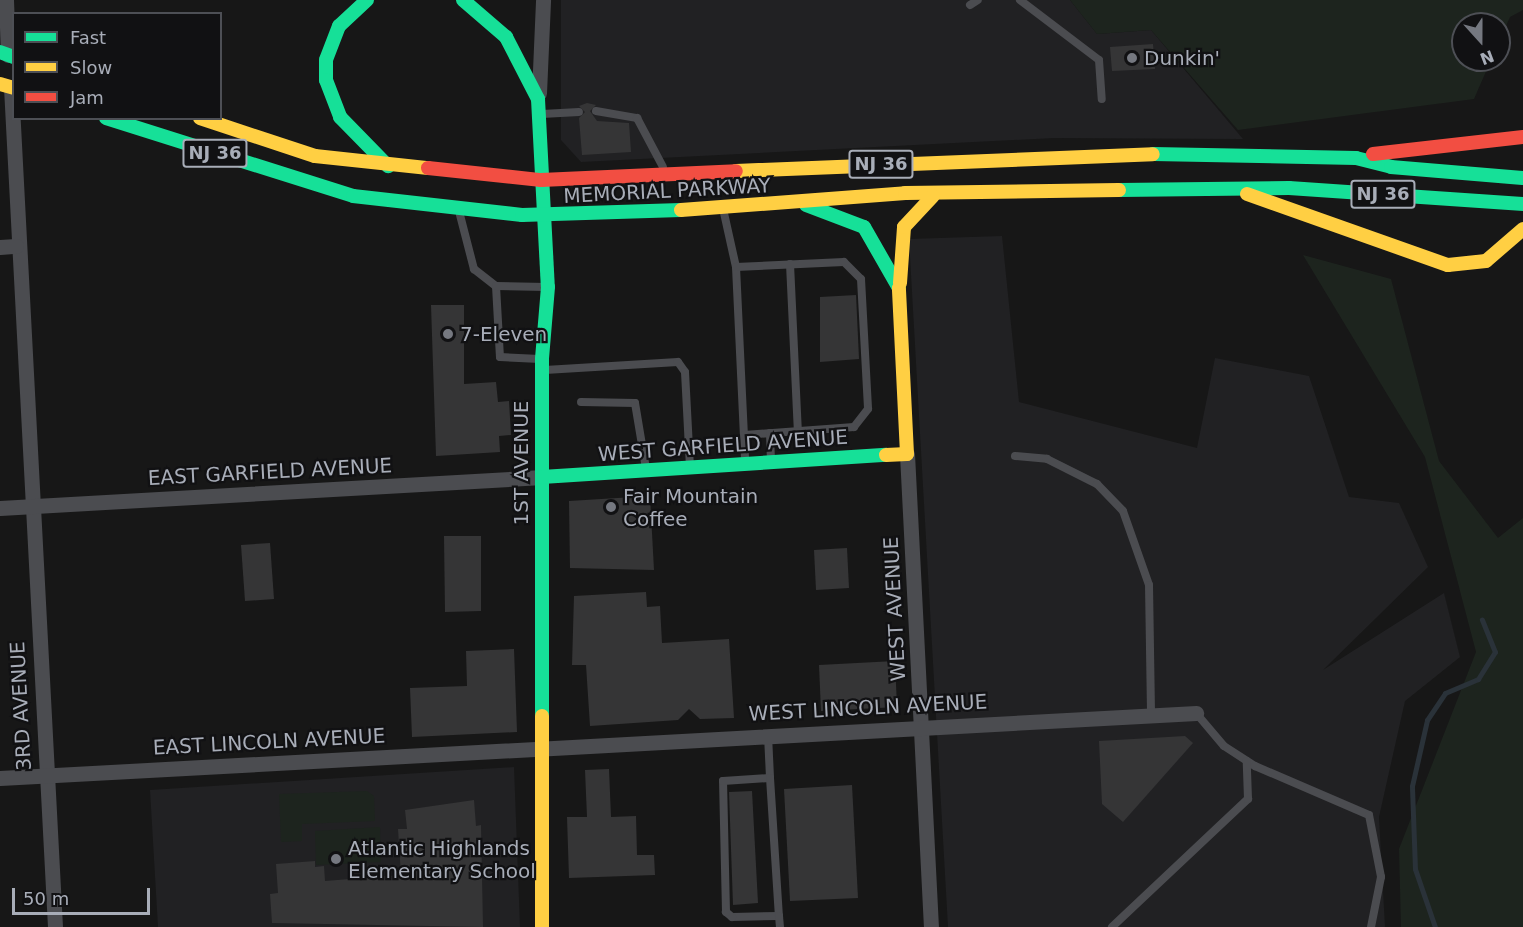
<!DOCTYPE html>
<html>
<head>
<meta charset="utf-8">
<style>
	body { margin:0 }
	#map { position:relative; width:1523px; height:927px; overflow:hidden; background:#171717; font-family:"DejaVu Sans",sans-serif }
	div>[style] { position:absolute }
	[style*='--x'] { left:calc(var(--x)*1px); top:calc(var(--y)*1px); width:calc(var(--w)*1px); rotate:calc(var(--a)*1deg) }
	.built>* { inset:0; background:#212123 }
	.green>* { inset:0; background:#1d241e }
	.stream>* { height:5px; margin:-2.5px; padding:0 2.5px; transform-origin:2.5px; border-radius:2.5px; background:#2a3239 }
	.building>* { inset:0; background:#353536 }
	.lane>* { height:8px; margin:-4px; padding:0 4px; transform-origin:4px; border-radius:4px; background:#4b4c50 }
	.street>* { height:15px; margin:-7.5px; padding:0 7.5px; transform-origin:7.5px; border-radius:7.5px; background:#4b4c50 }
	.fast>* { height:14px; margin:-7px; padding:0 7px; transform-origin:7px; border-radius:7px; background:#16e098 }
	.slow>* { height:14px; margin:-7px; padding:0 7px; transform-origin:7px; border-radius:7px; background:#ffcf43 }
	.jam>* { height:14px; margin:-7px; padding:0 7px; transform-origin:7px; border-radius:7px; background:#f24e42 }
	.dots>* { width:16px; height:16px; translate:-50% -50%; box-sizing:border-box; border:3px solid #111113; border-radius:50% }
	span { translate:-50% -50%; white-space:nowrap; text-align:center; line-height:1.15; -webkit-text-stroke:4.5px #111113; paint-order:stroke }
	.shield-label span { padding:2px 4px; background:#111113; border:2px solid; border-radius:4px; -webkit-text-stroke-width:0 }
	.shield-label { font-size:18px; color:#a8adb8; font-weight:700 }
	.poi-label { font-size:20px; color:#a8adb8 }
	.left { translate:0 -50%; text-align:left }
	.street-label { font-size:20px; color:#a8adb8 }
	.legend { position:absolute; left:12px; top:12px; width:210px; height:108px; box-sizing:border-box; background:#111113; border:2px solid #4d4f55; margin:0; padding:8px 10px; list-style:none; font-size:18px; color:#a8adb8 }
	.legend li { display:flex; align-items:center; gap:12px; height:30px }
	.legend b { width:30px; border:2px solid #4d4f55 }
	.north { position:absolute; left:1451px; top:12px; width:60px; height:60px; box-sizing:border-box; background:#111113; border:2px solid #4d4f55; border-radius:50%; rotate:159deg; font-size:16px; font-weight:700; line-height:24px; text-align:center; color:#a8adb8 }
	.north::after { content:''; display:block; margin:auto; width:21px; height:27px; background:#757880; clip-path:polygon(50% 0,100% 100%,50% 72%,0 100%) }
	.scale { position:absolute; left:12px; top:888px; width:138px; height:27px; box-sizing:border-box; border:3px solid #a8adb8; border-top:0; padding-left:8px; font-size:18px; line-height:21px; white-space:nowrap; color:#a8adb8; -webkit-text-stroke:4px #111113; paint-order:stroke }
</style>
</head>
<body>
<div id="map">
	<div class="built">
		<div style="clip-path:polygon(561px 0,1070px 0,1097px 34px,1151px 30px,1243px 139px,1054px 138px,581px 162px,561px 140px)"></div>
		<div style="clip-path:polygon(1002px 236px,1019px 402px,1197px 448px,1215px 358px,1309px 376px,1349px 497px,1399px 503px,1428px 567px,1323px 670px,1444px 593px,1460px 657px,1405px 701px,1379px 817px,1385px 927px,948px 927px,909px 239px)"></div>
		<div style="clip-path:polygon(514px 767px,520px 927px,158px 927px,150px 790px)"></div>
	</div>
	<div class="green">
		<div style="clip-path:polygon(1070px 0,1523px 0,1523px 10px,1510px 17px,1499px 42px,1499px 24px,1463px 24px,1463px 60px,1491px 60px,1474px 99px,1238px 130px,1151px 30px,1097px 34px)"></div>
		<div style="clip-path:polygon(1303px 255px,1391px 279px,1439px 461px,1498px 538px,1523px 518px,1523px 927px,1401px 927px,1399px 849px,1476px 652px,1425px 457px)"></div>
		<div style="clip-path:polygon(367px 791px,374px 796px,375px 821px,302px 824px,302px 841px,281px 842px,279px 794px)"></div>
		<div style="clip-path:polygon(380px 827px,381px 862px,316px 865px,315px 831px)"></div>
	</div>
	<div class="stream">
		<div style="--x:1435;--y:927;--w:61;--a:-109"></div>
		<div style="--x:1415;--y:869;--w:83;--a:-92.1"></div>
		<div style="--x:1412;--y:786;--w:68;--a:-77.2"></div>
		<div style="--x:1427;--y:720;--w:32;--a:-56"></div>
		<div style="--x:1445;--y:693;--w:36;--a:-23"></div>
		<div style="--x:1478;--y:679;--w:32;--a:-58"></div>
		<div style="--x:1495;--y:652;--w:35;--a:-112"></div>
	</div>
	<div class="building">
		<div style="clip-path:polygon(1153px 44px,1155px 69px,1112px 71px,1110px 47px)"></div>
		<div style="clip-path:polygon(587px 103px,596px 105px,590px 111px,597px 121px,629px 123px,631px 152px,582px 155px,579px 118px,585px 112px,579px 106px)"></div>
		<div style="clip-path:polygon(856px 295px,859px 359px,820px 362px,820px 297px)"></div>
		<div style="clip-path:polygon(431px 305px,464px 305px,464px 384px,496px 382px,498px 402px,509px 401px,511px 435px,499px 436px,500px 452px,436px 456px)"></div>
		<div style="clip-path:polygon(650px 496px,654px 570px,570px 568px,569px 501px)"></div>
		<div style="clip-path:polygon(444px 536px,481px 536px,481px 611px,445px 612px)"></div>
		<div style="clip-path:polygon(270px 543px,274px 599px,245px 601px,241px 545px)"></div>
		<div style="clip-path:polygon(847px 548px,849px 588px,816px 590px,814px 550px)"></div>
		<div style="clip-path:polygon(646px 592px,647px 607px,660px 606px,662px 643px,729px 639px,734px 718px,700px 719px,689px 709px,678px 720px,590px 726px,586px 665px,572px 665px,574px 596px)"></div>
		<div style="clip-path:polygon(514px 649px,517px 732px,412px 737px,410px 688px,467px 686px,466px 651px)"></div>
		<div style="clip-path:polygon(895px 661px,897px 707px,821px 711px,819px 665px)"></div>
		<div style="clip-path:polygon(1185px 736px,1193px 743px,1123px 822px,1102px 804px,1099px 741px)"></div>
		<div style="clip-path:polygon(609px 769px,611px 817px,636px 816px,637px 855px,654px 855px,655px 875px,569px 878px,567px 817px,587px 817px,585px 770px)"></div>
		<div style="clip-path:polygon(852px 785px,858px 898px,790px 901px,784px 789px)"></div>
		<div style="clip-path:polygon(752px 791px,758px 903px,733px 905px,729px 792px)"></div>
		<div style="clip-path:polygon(474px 800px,476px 826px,481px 825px,483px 927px,272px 923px,270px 894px,278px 893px,276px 864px,315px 861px,315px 867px,324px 866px,325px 881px,401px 875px,398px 829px,407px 829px,405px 810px)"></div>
	</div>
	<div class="lane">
		<div style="--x:1020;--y:0;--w:99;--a:37.2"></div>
		<div style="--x:1099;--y:60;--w:39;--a:86"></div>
		<div style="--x:970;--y:5;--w:9;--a:-32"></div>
		<div style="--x:596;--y:111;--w:42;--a:9.7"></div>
		<div style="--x:637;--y:118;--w:55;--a:62"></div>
		<div style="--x:542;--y:114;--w:37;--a:-3"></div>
		<div style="--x:724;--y:213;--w:55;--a:77.5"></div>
		<div style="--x:736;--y:267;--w:194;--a:87.3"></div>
		<div style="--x:460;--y:215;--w:56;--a:75.5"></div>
		<div style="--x:474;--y:269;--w:28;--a:38"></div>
		<div style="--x:496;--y:286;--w:71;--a:86.8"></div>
		<div style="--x:500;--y:357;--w:40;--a:2.9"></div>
		<div style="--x:790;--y:264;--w:167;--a:87.3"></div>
		<div style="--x:736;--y:267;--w:108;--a:-2.7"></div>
		<div style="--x:844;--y:262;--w:24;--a:45"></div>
		<div style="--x:861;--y:279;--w:130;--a:86.9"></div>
		<div style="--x:868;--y:409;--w:23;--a:128"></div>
		<div style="--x:854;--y:427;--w:110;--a:175.8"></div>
		<div style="--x:496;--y:286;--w:50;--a:1.1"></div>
		<div style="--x:545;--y:370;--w:133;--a:-3.4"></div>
		<div style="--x:678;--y:362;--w:12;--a:55"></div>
		<div style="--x:685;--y:372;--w:94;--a:87"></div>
		<div style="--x:581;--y:402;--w:54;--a:1.1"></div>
		<div style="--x:635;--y:403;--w:67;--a:80.5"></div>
		<div style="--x:770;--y:433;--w:28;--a:88"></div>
		<div style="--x:1015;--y:456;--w:32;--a:5"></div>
		<div style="--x:1047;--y:459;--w:56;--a:26.6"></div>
		<div style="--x:1097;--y:484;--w:37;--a:46"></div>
		<div style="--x:1123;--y:511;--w:78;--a:70.6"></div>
		<div style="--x:1149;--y:585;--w:127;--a:89.1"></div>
		<div style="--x:1196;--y:713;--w:43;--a:49.7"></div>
		<div style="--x:1224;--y:746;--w:37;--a:33"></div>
		<div style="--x:1255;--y:766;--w:124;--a:23.3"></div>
		<div style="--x:1369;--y:815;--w:63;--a:79"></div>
		<div style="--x:1381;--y:877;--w:51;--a:101.3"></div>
		<div style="--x:768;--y:735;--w:43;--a:87.3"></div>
		<div style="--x:779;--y:916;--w:47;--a:178.8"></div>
		<div style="--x:732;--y:917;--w:8;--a:-140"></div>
		<div style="--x:726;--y:912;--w:131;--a:-91.3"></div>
		<div style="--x:723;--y:781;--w:47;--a:-3.7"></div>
		<div style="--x:770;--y:778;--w:138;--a:86.3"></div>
		<div style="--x:779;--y:916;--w:11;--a:85"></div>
		<div style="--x:1112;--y:927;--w:187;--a:-43.3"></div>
		<div style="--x:1248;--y:799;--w:38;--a:-92"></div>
	</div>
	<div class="street">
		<div style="--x:6;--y:0;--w:55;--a:87.9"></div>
		<div style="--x:11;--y:87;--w:841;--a:87"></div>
		<div style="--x:539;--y:93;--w:93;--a:-87.5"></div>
		<div style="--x:0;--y:247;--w:16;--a:-4"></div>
		<div style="--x:907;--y:454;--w:474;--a:87.1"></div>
		<div style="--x:0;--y:508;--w:543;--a:-3.27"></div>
		<div style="--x:0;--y:778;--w:1198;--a:-3.11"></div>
	</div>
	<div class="fast">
		<div style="--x:367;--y:0;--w:38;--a:137"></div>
		<div style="--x:339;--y:26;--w:36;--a:111"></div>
		<div style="--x:326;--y:60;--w:20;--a:90"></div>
		<div style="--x:326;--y:80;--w:40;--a:69"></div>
		<div style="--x:340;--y:117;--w:69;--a:45.6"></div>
		<div style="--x:463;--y:0;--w:57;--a:40.7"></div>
		<div style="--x:506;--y:37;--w:70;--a:62.7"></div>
		<div style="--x:0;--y:52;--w:15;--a:20"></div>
		<div style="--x:538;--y:99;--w:188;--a:87"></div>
		<div style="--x:548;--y:287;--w:72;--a:94.8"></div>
		<div style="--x:542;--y:359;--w:357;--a:90"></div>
		<div style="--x:106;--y:118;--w:259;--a:17.5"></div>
		<div style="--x:353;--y:196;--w:170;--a:6.4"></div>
		<div style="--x:522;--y:215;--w:159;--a:-1.8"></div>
		<div style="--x:1153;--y:154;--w:203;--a:1.1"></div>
		<div style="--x:1356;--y:158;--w:36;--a:14"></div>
		<div style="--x:1391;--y:167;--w:132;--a:4.8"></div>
		<div style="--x:1119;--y:190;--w:170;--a:-0.7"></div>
		<div style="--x:1289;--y:188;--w:235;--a:3.9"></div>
		<div style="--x:806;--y:205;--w:62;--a:20.8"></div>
		<div style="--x:864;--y:227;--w:70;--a:60.2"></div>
		<div style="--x:542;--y:477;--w:345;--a:-3.7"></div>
	</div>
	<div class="slow">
		<div style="--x:0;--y:84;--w:15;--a:16"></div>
		<div style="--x:200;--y:118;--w:121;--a:18.3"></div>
		<div style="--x:315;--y:156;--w:114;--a:6.1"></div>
		<div style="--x:736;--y:171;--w:417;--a:-2.3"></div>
		<div style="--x:1247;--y:194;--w:213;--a:19.5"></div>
		<div style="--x:1448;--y:265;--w:38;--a:-6"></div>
		<div style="--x:1486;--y:261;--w:49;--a:-40.9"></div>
		<div style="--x:681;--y:210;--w:225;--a:-4.3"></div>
		<div style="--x:905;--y:193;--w:214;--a:-0.8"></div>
		<div style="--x:900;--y:283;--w:56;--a:-85.9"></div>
		<div style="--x:904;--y:227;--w:42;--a:-46.9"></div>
		<div style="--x:886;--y:455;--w:21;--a:-3"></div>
		<div style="--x:907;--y:454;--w:166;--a:-92.8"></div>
		<div style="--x:542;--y:716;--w:211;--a:90"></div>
	</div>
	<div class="jam">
		<div style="--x:1373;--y:154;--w:151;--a:-6.5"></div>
		<div style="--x:428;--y:168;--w:114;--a:6.1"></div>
		<div style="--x:541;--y:180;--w:195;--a:-2.6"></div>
	</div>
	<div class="dots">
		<div style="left:1132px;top:58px;background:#757880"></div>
		<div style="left:448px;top:334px;background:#757880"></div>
		<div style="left:611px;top:507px;background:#757880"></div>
		<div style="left:336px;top:859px;background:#757880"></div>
	</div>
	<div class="shield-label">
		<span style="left:215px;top:153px">NJ 36</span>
		<span style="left:881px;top:164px">NJ 36</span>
		<span style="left:1383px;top:194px">NJ 36</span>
	</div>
	<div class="poi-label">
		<span class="left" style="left:1144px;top:58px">Dunkin'</span>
		<span class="left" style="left:460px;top:334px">7-Eleven</span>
		<span class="left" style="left:623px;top:508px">Fair Mountain<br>Coffee</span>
		<span class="left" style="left:348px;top:860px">Atlantic Highlands<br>Elementary School</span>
	</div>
	<div class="street-label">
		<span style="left:667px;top:191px;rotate:-3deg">MEMORIAL PARKWAY</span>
		<span style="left:723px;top:446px;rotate:-4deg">WEST GARFIELD AVENUE</span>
		<span style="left:521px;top:463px;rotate:-90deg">1ST AVENUE</span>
		<span style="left:270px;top:472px;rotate:-3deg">EAST GARFIELD AVENUE</span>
		<span style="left:895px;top:609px;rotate:-93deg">WEST AVENUE</span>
		<span style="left:21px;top:706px;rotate:-93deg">3RD AVENUE</span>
		<span style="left:868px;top:708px;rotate:-3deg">WEST LINCOLN AVENUE</span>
		<span style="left:269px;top:742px;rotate:-3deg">EAST LINCOLN AVENUE</span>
	</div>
	<ul class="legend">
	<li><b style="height:8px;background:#16e098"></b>Fast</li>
	<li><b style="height:8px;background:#ffcf43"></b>Slow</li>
	<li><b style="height:8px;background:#f24e42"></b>Jam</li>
	</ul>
	<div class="north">N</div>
	<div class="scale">50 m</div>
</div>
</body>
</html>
